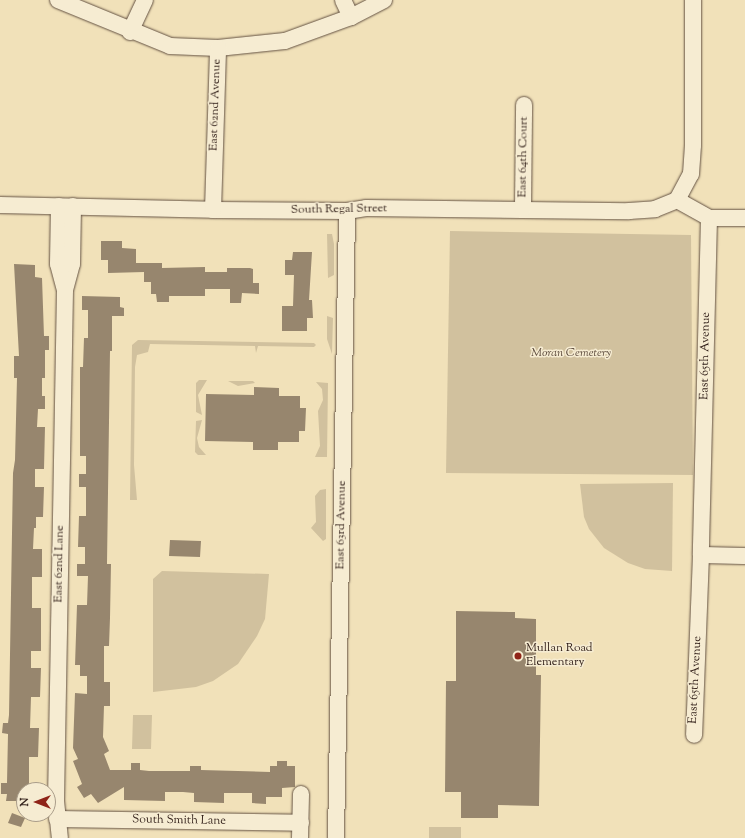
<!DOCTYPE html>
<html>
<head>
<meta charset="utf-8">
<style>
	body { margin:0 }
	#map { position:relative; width:745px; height:838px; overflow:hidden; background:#f1e1b9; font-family:"Sorts Mill Goudy",serif }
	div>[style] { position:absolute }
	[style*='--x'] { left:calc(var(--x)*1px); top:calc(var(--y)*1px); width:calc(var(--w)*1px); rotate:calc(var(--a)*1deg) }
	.green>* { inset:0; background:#d1c19e }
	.building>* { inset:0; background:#97866e }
	.roads { filter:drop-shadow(0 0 1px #645243) drop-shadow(0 0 1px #645243) }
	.minor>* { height:16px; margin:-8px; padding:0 8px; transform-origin:8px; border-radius:8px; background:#f6ecd2 }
	.dots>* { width:11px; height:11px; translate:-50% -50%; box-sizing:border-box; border:2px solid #f6ecd2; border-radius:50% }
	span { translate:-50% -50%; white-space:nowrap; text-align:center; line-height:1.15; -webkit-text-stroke:3px #f6ecd2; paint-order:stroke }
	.street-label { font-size:12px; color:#35231c }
	.park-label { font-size:12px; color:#5c4a3c; font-style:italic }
	.poi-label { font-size:12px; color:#35231c }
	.left { translate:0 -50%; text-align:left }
	.north { position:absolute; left:16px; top:782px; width:40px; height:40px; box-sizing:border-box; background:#f6ecd2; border:1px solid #a99c89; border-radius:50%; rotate:270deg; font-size:11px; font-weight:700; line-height:16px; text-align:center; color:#35231c }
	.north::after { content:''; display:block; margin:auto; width:14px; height:18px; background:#8f2418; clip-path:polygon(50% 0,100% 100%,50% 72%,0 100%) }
</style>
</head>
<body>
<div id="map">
	<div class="green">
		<div style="clip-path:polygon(450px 231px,691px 235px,693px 475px,446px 473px)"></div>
		<div style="clip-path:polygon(327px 234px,332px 234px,334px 244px,334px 275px,328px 278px)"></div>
		<div style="clip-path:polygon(327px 316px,333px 318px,332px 354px,327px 339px)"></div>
		<div style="clip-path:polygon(138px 340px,314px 343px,316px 345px,314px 347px,258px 346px,256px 353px,255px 346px,150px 344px,148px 352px,137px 355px,135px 367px,134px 465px,137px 500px,130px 500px,132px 345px)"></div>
		<div style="clip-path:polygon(199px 380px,207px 380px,198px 395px,202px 415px,196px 412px,196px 383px)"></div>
		<div style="clip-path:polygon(228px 381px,253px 381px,255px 383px,238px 386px)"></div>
		<div style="clip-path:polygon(316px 382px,328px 383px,327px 457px,315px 457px,320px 446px,318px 411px,323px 400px,322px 389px)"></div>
		<div style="clip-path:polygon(202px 420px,197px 438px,199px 447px,206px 455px,198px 455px,195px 452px,196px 421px)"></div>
		<div style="clip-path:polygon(673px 483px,672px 571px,645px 569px,628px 563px,604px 548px,589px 529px,584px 517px,580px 484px)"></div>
		<div style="clip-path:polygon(326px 489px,326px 539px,323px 541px,311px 528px,316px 522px,315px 496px,320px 490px)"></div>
		<div style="clip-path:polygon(162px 571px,269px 574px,265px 619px,257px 636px,238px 664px,213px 681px,196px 687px,153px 692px,153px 579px)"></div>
		<div style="clip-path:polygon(133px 715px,152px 715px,151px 749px,132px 749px)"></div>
		<div style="clip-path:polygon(429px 827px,461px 827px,461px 838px,429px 838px)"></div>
	</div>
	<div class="building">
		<div style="clip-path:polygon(101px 241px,122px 241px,122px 248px,136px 249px,136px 263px,162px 263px,162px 268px,205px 267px,205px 272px,227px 272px,227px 268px,250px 268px,253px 269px,253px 283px,259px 283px,259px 294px,242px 293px,241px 303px,230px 303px,230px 289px,205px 289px,205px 296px,169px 296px,169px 302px,157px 302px,156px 294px,151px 294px,151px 282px,144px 282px,144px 272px,108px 273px,108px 260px,101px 260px)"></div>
		<div style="clip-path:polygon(293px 252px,312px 252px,309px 300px,312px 300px,313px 318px,307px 318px,307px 331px,282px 331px,282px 306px,293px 306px,294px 275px,285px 275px,285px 260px,292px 260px)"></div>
		<div style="clip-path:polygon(14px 264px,35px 265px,35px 277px,42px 278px,44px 336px,49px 336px,49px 350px,45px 350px,45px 378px,42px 378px,42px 396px,45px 396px,45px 409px,38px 409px,37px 427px,45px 427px,44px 469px,35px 469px,35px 487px,44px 487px,43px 517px,36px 517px,36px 528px,34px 528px,33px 549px,42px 549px,42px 577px,32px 577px,32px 608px,41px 608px,41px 651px,31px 651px,31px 668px,41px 668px,40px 697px,31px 697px,30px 728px,39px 728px,38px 757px,29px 757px,29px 790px,24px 790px,24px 801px,6px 801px,7px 794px,1px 794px,1px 783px,7px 783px,8px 734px,2px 733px,3px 723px,8px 723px,9px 715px,13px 473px,15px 460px,17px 378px,14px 378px,14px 356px,19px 356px)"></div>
		<div style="clip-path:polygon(82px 296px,120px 297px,120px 307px,124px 308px,124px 316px,112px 316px,112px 351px,110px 351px,107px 564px,111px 564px,110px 618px,109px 646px,104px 646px,104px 682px,110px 682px,110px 706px,104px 706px,103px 737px,109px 751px,104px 754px,110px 770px,131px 770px,131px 763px,140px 763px,140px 770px,149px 771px,190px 771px,190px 766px,201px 766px,201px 770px,270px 772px,270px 766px,277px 766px,277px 761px,287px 761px,287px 766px,295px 766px,295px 787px,282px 788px,282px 797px,266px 797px,266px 804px,252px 803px,252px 793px,224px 793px,224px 803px,194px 802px,194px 793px,183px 792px,165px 792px,165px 801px,124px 800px,124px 787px,98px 803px,91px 794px,84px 798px,77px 787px,82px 784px,73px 761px,78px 759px,73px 748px,75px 693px,87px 694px,87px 676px,80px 676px,80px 665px,75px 665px,77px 605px,87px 605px,88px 576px,77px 576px,77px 564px,85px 564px,85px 547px,78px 547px,79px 516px,86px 516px,86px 487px,79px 487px,79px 474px,86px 474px,86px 456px,80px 456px,80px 367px,83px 367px,84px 338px,88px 338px,88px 310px,82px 310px)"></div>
		<div style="clip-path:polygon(254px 387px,279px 388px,279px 396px,300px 396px,300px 408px,306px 408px,305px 431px,299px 431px,299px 442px,278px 442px,278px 450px,253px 450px,253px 442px,205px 441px,206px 394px,254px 395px)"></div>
		<div style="clip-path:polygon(170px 540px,201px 541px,200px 557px,169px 556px)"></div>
		<div style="clip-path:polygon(456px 611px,515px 612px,515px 618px,536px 619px,536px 675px,541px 675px,539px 806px,498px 805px,498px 818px,461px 818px,461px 792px,445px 792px,446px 681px,456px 681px)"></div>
		<div style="clip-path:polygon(12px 813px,25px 818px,21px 827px,8px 823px)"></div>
	</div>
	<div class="roads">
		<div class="minor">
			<div style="--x:58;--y:0;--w:121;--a:22.3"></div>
			<div style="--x:170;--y:46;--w:48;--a:2.4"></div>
			<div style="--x:218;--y:48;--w:67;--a:-6"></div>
			<div style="--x:285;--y:41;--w:70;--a:-20"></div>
			<div style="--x:351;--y:17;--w:37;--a:-27"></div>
			<div style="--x:343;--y:0;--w:19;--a:65"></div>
			<div style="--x:130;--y:32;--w:35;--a:-65"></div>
			<div style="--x:677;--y:200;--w:37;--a:29"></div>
			<div style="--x:709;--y:218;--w:337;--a:91.4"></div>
			<div style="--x:701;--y:555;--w:180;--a:92.2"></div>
			<div style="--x:677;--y:200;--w:30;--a:-62"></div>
			<div style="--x:691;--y:174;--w:29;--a:-86"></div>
			<div style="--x:693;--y:145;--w:145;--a:-90"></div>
			<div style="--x:0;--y:205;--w:213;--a:1.3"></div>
			<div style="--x:213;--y:210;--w:134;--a:0.4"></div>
			<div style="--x:347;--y:211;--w:19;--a:-9"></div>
			<div style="--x:366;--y:208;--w:263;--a:0.7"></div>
			<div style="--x:629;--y:211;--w:26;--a:-4"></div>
			<div style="--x:655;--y:209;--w:24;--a:-22"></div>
			<div style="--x:59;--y:206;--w:58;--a:91"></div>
			<div style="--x:58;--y:264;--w:27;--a:75"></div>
			<div style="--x:65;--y:290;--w:511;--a:91.01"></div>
			<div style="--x:56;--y:801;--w:37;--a:84"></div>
			<div style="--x:523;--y:209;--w:104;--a:-89.4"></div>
			<div style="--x:213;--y:210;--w:162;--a:-88.2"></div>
			<div style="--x:709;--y:218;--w:36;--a:0"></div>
			<div style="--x:65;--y:290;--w:27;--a:-75"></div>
			<div style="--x:72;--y:264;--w:58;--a:-89"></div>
			<div style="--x:701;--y:555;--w:44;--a:1.3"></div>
			<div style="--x:57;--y:819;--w:244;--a:0.9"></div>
			<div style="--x:300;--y:838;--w:44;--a:-88.7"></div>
			<div style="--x:336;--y:838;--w:627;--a:-88.99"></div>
		</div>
	</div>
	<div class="dots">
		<div style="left:518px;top:656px;background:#8f2418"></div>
	</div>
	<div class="street-label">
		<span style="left:216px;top:105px;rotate:-88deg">East 62nd Avenue</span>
		<span style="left:524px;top:157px;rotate:-89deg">East 64th Court</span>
		<span style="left:339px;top:210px;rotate:-1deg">South Regal Street</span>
		<span style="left:706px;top:356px;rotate:-89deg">East 65th Avenue</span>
		<span style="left:342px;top:525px;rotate:-89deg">East 63rd Avenue</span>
		<span style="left:60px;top:564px;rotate:-89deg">East 62nd Lane</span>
		<span style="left:696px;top:680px;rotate:-87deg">East 65th Avenue</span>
		<span style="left:179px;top:821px;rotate:1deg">South Smith Lane</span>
	</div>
	<div class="park-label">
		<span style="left:571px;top:354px">Moran Cemetery</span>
	</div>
	<div class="poi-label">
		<span class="left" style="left:526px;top:656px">Mullan Road<br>Elementary</span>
	</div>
	<div class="north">N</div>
</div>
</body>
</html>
